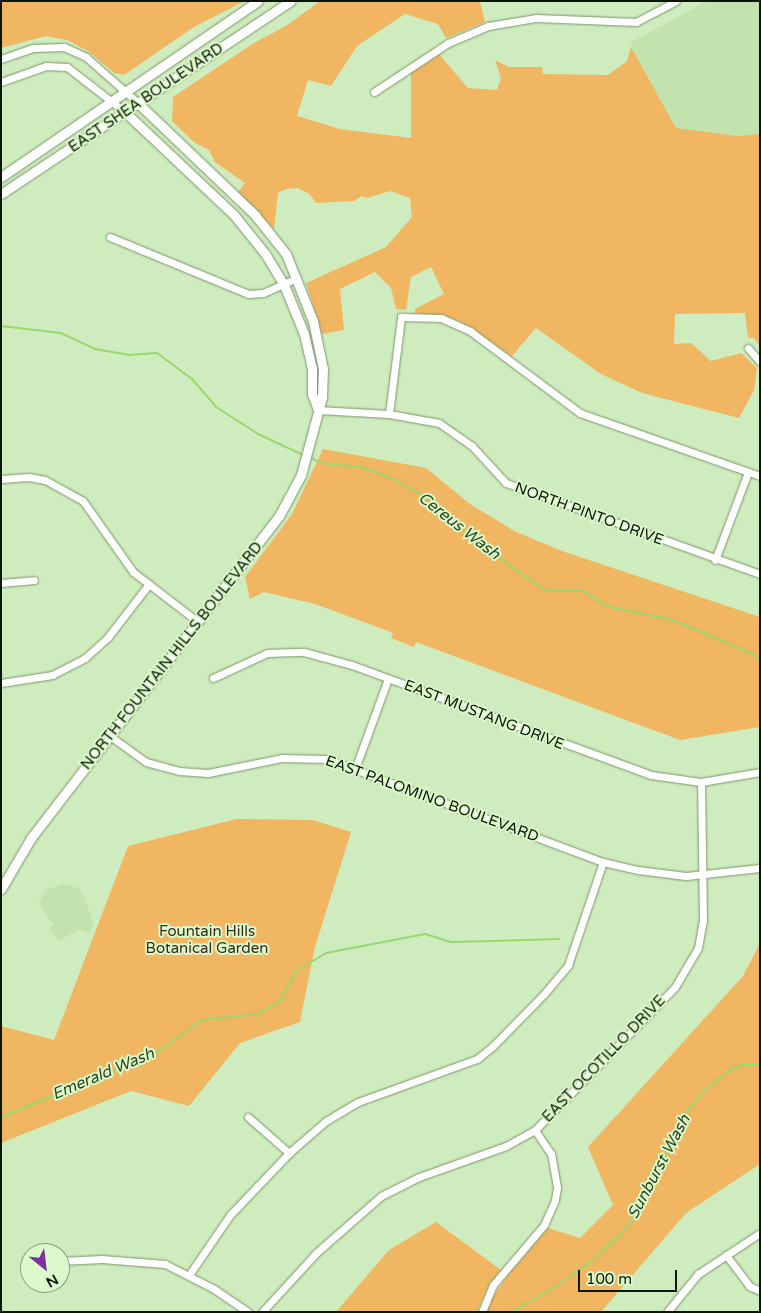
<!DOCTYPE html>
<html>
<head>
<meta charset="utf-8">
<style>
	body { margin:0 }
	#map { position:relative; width:761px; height:1313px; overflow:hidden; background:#cfecbe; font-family:"Varela Round",sans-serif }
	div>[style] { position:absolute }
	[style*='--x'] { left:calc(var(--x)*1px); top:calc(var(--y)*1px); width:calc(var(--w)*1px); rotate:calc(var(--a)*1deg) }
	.built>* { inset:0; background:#c2e2ae }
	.green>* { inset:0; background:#f1b662 }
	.stream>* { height:2px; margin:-1px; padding:0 1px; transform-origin:1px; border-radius:1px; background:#99d86e }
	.roads { filter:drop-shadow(0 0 1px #7c966c) drop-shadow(0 0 1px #7c966c) }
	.minor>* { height:7px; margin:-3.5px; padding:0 3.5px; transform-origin:3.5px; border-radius:3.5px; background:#fff }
	.major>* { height:9px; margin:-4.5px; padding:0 4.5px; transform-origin:4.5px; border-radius:4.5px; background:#fff }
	span { translate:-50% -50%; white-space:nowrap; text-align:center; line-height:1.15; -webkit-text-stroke:4px #dcf9cb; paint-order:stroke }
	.street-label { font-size:15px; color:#0c1606 }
	.park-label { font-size:15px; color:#382b18 }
	.water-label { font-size:16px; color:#2e461c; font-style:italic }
	.frame { position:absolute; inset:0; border:2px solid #0c1606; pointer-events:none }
	.north { position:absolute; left:20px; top:1243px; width:50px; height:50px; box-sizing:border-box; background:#dcf9cb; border:1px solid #899e7c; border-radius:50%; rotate:151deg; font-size:14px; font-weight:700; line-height:20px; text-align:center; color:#0c1606 }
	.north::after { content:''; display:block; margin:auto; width:18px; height:22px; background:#7f30a0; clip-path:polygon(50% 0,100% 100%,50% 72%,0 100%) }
	.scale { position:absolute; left:578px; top:1270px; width:99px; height:22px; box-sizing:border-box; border:2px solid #0c1606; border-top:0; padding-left:6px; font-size:15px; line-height:18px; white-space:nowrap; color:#0c1606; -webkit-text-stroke:4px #dcf9cb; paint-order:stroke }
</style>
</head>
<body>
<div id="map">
	<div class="built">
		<div style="clip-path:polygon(707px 1px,760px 1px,760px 134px,738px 136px,676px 128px,631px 47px,632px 42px)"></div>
		<div style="clip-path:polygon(64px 884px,78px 888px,84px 896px,94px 926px,89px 933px,79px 929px,59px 941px,49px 929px,54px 925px,39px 904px,45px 890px)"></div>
	</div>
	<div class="green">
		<div style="clip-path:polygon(1px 1px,245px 1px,194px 27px,124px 75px,114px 73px,88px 51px,67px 40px,46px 36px,1px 48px)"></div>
		<div style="clip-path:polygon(320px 1px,480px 1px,485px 22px,446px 38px,438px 24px,405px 14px,357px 46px,331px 86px,308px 80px,297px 116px,340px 129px,411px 138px,411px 73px,439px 54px,468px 88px,497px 90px,501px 78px,495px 60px,509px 67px,542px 67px,543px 74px,608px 75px,627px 61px,631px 47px,676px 128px,738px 136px,760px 134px,760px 347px,754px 338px,748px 338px,745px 313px,675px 314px,674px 344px,691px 343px,711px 361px,741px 353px,757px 368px,754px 390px,739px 418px,642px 393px,601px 374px,536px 328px,512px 356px,461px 322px,445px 316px,415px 313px,415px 309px,444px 294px,431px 267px,411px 277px,406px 310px,396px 309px,391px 288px,375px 272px,340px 289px,344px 330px,322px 334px,306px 283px,386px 247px,412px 217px,410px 198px,390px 191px,367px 198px,362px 196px,354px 201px,316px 203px,309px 194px,298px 188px,286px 189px,278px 193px,274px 229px,238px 192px,245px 183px,215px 162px,209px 150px,195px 143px,172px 121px,173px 97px,254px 43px,286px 26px)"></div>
		<div style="clip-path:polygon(323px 449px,426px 468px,470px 504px,516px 532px,562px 551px,760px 617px,760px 727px,680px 740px,416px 642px,414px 647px,391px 638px,393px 633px,315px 604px,264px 592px,250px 599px,245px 577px,292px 514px)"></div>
		<div style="clip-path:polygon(237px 819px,313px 820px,351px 832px,315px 947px,300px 1022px,240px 1043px,189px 1106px,131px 1091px,1px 1143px,1px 1026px,54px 1040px,128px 846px)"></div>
		<div style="clip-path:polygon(760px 943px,760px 1164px,686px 1213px,601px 1312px,487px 1312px,492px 1298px,508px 1275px,548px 1228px,580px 1238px,613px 1205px,588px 1147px,743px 976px)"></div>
		<div style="clip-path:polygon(436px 1222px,501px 1270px,488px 1287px,477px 1312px,336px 1312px,389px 1250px)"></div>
	</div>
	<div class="stream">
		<div style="--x:1;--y:326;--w:60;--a:6.7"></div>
		<div style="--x:61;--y:333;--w:38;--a:25"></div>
		<div style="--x:95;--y:349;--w:35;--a:10"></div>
		<div style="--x:129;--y:355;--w:28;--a:-4"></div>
		<div style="--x:157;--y:353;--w:44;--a:36.6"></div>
		<div style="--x:192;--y:379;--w:37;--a:49"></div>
		<div style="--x:216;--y:407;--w:50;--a:32.7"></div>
		<div style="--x:258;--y:434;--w:50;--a:25"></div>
		<div style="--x:309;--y:457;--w:13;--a:27"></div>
		<div style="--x:321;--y:463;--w:41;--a:5.6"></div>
		<div style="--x:362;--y:467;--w:34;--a:21"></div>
		<div style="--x:394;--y:479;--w:48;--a:30.3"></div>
		<div style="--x:435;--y:503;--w:57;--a:42.9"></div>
		<div style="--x:477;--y:542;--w:85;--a:35.4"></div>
		<div style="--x:546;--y:591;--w:37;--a:0"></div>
		<div style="--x:583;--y:591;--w:27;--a:33"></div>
		<div style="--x:606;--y:606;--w:68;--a:11.8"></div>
		<div style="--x:673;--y:620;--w:95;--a:23"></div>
		<div style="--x:1;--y:1117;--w:168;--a:-22.4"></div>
		<div style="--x:156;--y:1053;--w:57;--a:-35.7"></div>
		<div style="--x:202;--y:1020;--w:56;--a:-6.1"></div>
		<div style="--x:258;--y:1014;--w:27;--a:-31"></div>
		<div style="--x:281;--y:1000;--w:34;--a:-62"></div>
		<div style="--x:297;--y:970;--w:34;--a:-30"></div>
		<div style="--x:326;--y:953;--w:101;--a:-10.9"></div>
		<div style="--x:425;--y:934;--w:28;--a:17"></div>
		<div style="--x:452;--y:942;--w:107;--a:-1.6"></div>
		<div style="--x:512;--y:1312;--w:53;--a:-30.4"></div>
		<div style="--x:558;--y:1285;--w:43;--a:-35.5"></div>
		<div style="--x:593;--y:1260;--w:45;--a:-43.2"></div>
		<div style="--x:626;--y:1229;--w:45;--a:-59.5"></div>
		<div style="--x:649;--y:1190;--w:85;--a:-64.3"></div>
		<div style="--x:686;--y:1113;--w:27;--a:-51"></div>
		<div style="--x:703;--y:1092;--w:35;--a:-39"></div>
		<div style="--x:730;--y:1070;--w:15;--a:-23"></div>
		<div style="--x:744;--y:1064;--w:16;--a:0"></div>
	</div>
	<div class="roads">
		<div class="minor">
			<div style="--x:1;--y:59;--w:34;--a:-19"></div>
			<div style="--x:33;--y:48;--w:31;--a:-2"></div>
			<div style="--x:64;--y:47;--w:24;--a:24"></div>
			<div style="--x:86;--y:57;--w:69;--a:41.5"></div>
			<div style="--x:1;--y:82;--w:48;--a:-19.6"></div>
			<div style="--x:46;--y:66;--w:21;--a:3"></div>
			<div style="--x:67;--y:67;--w:73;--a:37.8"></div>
			<div style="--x:374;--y:92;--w:89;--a:-33.5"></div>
			<div style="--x:448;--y:43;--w:43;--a:-23"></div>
			<div style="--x:488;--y:26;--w:49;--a:-9.5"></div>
			<div style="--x:536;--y:18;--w:100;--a:2.3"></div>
			<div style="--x:636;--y:22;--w:45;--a:-27.7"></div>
			<div style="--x:110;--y:237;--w:149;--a:22.4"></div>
			<div style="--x:248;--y:294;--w:15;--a:-4"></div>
			<div style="--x:263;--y:293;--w:36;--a:-24"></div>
			<div style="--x:748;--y:348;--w:18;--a:49"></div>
			<div style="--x:318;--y:410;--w:71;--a:3.2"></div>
			<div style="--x:389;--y:414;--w:51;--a:10.2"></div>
			<div style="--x:439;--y:423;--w:40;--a:34.9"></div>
			<div style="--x:472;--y:446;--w:50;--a:47.4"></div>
			<div style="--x:506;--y:483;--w:270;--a:19.7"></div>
			<div style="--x:389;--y:414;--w:98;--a:-82.9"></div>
			<div style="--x:401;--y:317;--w:40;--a:1.4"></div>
			<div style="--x:441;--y:318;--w:32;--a:24"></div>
			<div style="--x:470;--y:331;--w:137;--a:36.7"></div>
			<div style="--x:580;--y:413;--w:191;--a:19.3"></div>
			<div style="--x:1;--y:479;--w:28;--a:-4"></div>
			<div style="--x:29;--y:477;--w:16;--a:11"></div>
			<div style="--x:45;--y:480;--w:43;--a:28.9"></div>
			<div style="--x:83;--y:501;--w:87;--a:54.8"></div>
			<div style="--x:133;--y:572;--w:81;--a:37.4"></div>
			<div style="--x:715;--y:560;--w:94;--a:-69.4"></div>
			<div style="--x:1;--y:583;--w:33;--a:-5"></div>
			<div style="--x:213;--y:678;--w:60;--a:-24.8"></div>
			<div style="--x:267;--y:653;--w:37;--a:-2"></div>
			<div style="--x:304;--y:652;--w:50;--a:15.2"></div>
			<div style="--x:352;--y:665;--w:319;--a:20.2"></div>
			<div style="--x:651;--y:775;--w:50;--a:8"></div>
			<div style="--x:701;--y:782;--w:60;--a:-9.6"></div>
			<div style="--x:1;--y:683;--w:52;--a:-8.9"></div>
			<div style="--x:52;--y:675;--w:37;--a:-27"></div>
			<div style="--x:85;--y:658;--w:31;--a:-42"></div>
			<div style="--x:108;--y:637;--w:67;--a:-52.3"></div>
			<div style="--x:110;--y:736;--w:44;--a:35.8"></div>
			<div style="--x:146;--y:762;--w:34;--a:15"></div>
			<div style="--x:179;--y:771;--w:29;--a:4"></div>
			<div style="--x:208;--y:773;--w:76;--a:-11.5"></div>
			<div style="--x:282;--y:758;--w:45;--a:1.3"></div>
			<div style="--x:327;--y:759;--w:295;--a:20.5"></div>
			<div style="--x:603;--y:862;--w:36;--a:13"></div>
			<div style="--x:638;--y:870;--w:48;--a:7.1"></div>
			<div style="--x:686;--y:876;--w:74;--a:-6.2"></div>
			<div style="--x:355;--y:769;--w:96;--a:-69.9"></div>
			<div style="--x:248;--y:1117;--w:55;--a:41.3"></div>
			<div style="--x:726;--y:1255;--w:39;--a:53"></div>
			<div style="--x:749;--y:1286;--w:12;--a:24"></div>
			<div style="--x:60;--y:1261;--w:42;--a:-2.7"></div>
			<div style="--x:102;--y:1259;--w:63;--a:4.5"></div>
			<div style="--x:165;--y:1264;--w:55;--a:27"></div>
			<div style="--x:214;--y:1289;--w:41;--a:34.1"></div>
			<div style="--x:189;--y:1275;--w:73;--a:-55.7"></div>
			<div style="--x:230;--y:1215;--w:86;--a:-46.4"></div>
			<div style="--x:289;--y:1153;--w:49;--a:-40.9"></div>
			<div style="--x:326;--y:1121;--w:37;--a:-31"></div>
			<div style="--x:358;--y:1102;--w:127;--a:-19.9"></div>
			<div style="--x:477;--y:1059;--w:21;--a:-39"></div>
			<div style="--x:493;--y:1046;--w:73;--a:-45.6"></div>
			<div style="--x:544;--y:994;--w:38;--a:-50"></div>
			<div style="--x:568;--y:965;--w:109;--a:-71.2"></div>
			<div style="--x:262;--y:1312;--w:80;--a:-47.5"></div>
			<div style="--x:316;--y:1253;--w:86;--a:-41.2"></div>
			<div style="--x:381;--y:1196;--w:42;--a:-26.6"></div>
			<div style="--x:419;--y:1177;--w:92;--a:-19.6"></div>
			<div style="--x:506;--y:1146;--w:33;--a:-29"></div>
			<div style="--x:535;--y:1130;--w:200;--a:-45.6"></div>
			<div style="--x:675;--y:987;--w:45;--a:-59.5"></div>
			<div style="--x:698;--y:948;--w:27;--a:-80"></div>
			<div style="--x:703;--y:921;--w:139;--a:-90.8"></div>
			<div style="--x:482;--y:1312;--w:29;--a:-68"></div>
			<div style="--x:493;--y:1285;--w:79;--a:-49.6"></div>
			<div style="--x:544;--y:1225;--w:27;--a:-66"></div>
			<div style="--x:555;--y:1200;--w:13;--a:-81"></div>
			<div style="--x:557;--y:1187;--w:34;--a:-100"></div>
			<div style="--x:551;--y:1154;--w:29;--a:-124"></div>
			<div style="--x:667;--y:1312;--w:49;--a:-50.8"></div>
			<div style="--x:698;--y:1274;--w:74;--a:-33.5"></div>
		</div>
		<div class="major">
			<div style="--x:125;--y:112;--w:150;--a:43.4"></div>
			<div style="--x:234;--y:215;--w:51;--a:51.3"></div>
			<div style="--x:266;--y:255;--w:35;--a:59"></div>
			<div style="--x:284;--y:285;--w:53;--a:67.8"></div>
			<div style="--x:304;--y:334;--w:35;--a:77"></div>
			<div style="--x:312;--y:368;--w:26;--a:90"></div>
			<div style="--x:312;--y:394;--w:17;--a:69"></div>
			<div style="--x:1;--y:177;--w:311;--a:-34.4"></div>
			<div style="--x:1;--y:194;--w:348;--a:-33.7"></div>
			<div style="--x:1;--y:889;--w:59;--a:-59.5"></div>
			<div style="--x:31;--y:838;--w:406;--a:-52.4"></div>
			<div style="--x:279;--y:516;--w:47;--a:-61.8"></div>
			<div style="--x:301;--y:475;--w:81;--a:-74.9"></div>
			<div style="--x:322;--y:397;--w:28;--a:-88"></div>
			<div style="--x:323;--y:369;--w:49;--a:-101.8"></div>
			<div style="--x:313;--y:321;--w:72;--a:-111.9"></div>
			<div style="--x:286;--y:254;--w:50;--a:-128.5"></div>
			<div style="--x:255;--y:215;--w:162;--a:-136.3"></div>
		</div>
	</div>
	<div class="street-label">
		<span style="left:146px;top:98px;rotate:-34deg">EAST SHEA BOULEVARD</span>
		<span style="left:589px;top:514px;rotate:20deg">NORTH PINTO DRIVE</span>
		<span style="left:172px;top:656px;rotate:-52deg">NORTH FOUNTAIN HILLS BOULEVARD</span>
		<span style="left:484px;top:715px;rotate:21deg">EAST MUSTANG DRIVE</span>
		<span style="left:432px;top:799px;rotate:20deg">EAST PALOMINO BOULEVARD</span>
		<span style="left:604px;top:1059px;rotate:-46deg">EAST OCOTILLO DRIVE</span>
	</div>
	<div class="park-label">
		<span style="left:207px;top:940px">Fountain Hills<br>Botanical Garden</span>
	</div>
	<div class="water-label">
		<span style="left:459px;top:526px;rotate:38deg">Cereus Wash</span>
		<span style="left:103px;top:1074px;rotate:-23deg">Emerald Wash</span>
		<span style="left:659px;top:1167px;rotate:-62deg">Sunburst Wash</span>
	</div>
	<div class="frame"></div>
	<div class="north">N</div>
	<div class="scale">100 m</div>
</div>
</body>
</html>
